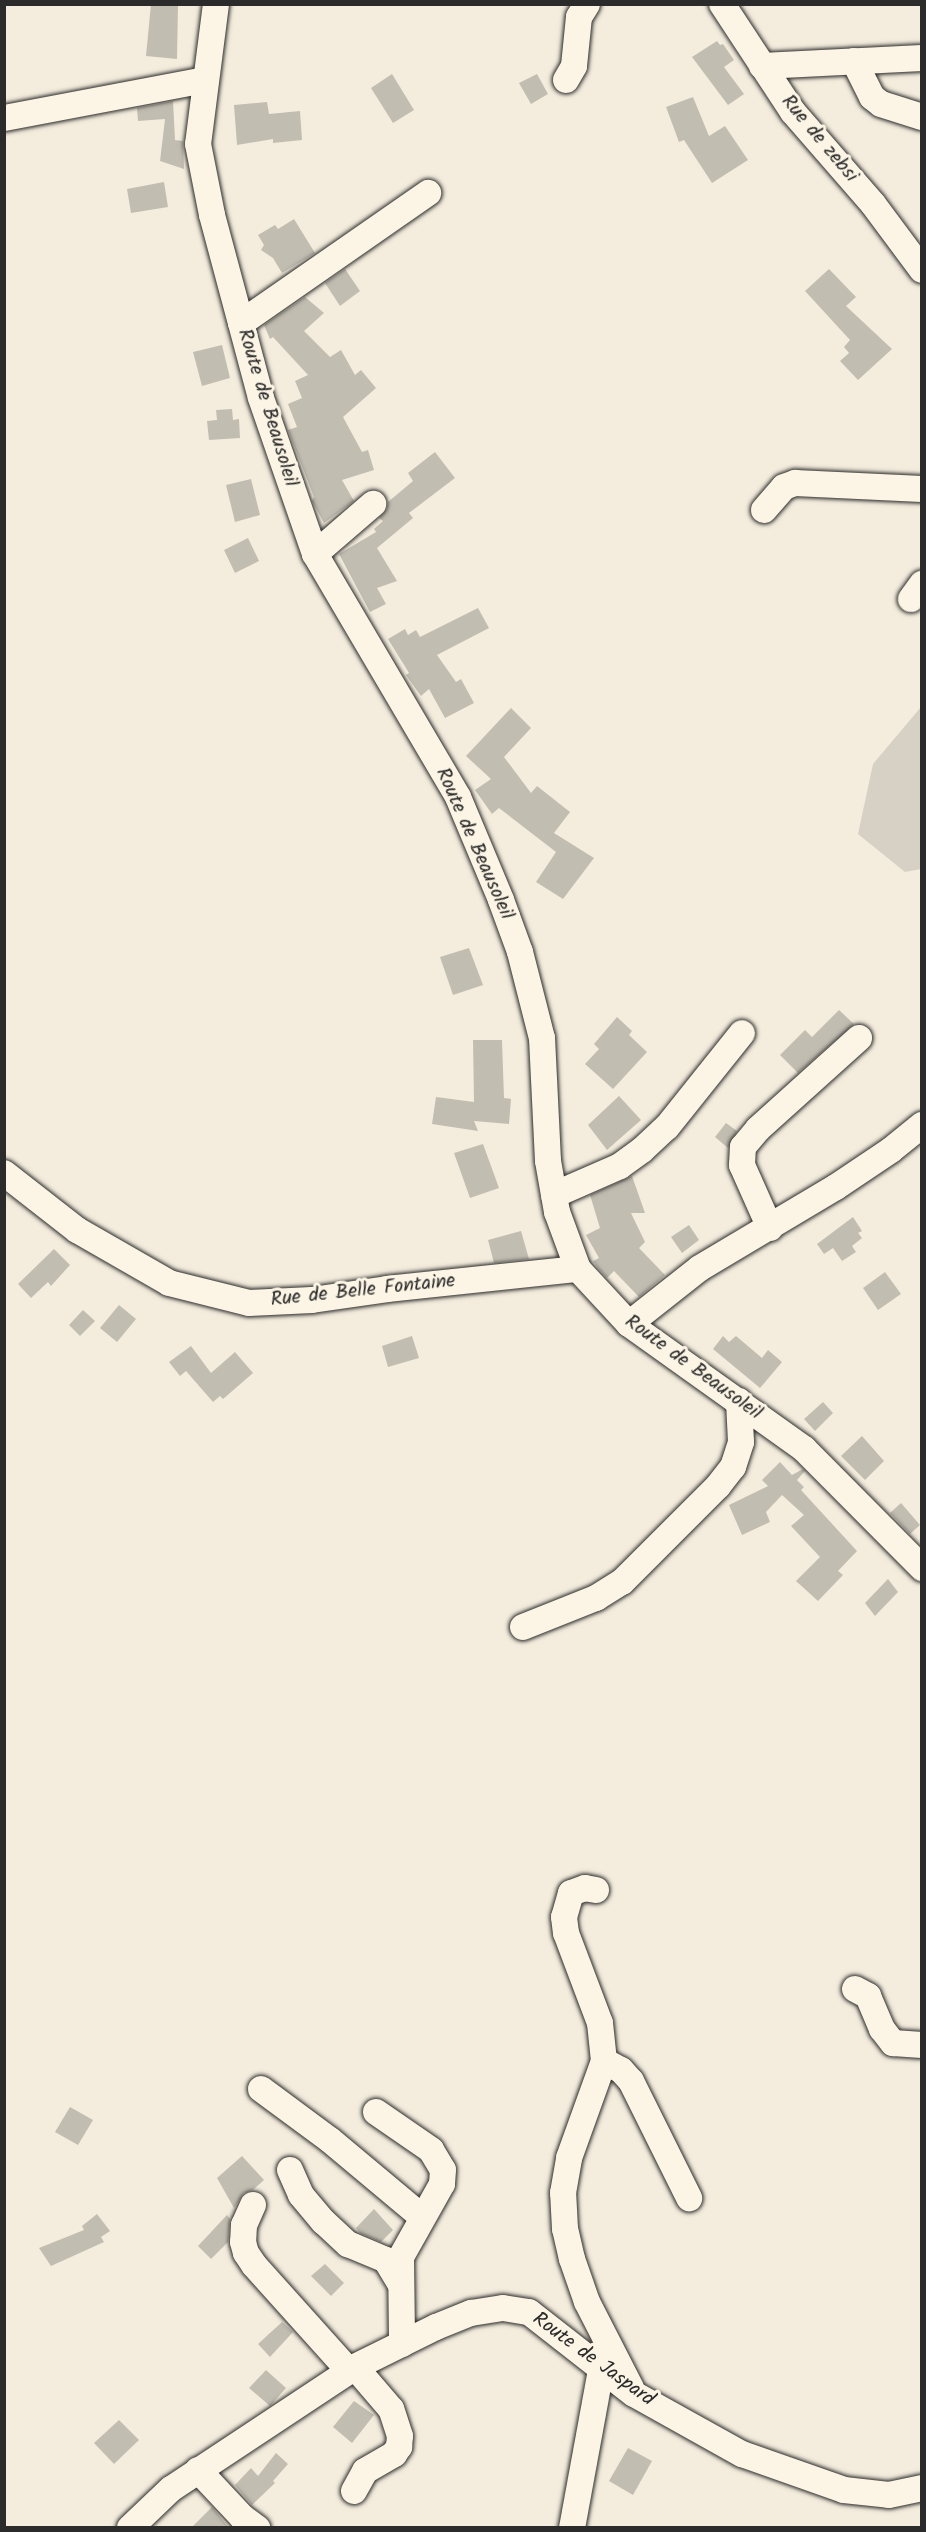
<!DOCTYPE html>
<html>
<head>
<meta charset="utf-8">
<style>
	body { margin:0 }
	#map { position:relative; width:926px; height:2532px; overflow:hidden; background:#f4edde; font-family:Kalam,sans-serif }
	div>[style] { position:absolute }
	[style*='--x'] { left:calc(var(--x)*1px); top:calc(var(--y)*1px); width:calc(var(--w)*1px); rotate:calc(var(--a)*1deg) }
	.green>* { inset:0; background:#d6d1c4 }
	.building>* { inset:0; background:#c2bdb1 }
	.roads { filter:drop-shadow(0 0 2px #2b2b2b) drop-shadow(0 0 2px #2b2b2b) }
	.minor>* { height:26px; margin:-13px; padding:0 13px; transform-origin:13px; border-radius:13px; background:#fcf5e5 }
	span { translate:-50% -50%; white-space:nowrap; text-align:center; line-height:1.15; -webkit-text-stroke:6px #fcf5e5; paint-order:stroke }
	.street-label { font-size:20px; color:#2b2b2b }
	.frame { position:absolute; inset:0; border:6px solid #2b2b2b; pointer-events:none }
</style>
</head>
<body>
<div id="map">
	<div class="green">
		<div style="clip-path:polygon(921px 707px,921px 869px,905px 872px,858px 834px,873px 764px)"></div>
	</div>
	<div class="building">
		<div style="clip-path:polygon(151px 4px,178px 4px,177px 59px,146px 56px)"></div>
		<div style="clip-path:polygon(717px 41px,720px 45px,723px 44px,734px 60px,724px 67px,744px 94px,728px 105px,692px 57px)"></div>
		<div style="clip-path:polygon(392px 74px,414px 110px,393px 123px,371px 88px)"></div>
		<div style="clip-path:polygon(537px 74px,548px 94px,531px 104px,519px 83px)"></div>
		<div style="clip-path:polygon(693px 97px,709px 136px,725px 126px,748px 160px,712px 183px,684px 140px,679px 142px,666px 107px)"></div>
		<div style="clip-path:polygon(173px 101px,175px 140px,183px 141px,184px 169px,160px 161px,165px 119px,138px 121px,137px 108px)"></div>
		<div style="clip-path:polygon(267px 102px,269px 114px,300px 111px,302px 140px,273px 143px,273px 139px,237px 145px,234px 105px)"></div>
		<div style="clip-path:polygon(164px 182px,168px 207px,131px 213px,127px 189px)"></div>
		<div style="clip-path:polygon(294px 219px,315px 253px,282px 273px,273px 258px,261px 250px,264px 245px,258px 235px,275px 225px,278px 229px)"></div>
		<div style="clip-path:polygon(345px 269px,360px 291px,340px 306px,325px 283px)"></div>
		<div style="clip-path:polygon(829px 269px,856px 297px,846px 306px,892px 349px,858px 380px,840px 361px,849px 353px,844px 347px,850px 340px,805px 291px)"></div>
		<div style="clip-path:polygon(305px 297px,324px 313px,304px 331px,330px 357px,341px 350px,355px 375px,361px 370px,376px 388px,343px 417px,362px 452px,368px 450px,374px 470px,342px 480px,354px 501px,324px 523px,312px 501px,314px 497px,288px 430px,297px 427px,288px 404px,302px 398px,295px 381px,308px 375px,273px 337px,270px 339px,264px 325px)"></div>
		<div style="clip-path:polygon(222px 345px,230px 378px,202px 386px,193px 352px)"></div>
		<div style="clip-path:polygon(232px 409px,233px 420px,239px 419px,240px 438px,209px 440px,207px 421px,217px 420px,216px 410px)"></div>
		<div style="clip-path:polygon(435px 452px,455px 478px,409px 513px,413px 518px,377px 548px,397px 581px,377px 588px,386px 604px,370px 612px,339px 554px,376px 532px,374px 529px,383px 521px,379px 518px,387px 509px,388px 502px,413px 481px,408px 473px)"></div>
		<div style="clip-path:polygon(251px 479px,260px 515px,235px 522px,226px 485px)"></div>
		<div style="clip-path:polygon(248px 538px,259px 561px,235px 573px,224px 550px)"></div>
		<div style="clip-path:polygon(478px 608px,489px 628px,437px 655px,456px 682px,461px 679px,474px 703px,445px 718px,429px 689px,421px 696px,406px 675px,409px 673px,388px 639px,405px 629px,408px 635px,416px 630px,420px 637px)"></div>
		<div style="clip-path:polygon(511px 708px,531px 728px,504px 757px,531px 793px,537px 786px,570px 812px,554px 833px,594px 858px,563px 899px,536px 882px,556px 852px,499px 808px,492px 814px,475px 790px,491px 779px,466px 756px)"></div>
		<div style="clip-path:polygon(469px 948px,483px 985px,453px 995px,440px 957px)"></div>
		<div style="clip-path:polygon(839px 1010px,854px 1024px,798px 1073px,780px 1055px,805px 1030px,812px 1037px)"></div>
		<div style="clip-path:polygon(617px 1017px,632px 1031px,629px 1035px,647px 1052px,613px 1089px,585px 1064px,599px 1049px,594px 1044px)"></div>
		<div style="clip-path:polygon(473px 1040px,502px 1040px,504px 1098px,511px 1099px,509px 1124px,474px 1121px,478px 1131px,432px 1124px,436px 1097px,474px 1102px)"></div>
		<div style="clip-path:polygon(619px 1096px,641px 1120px,607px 1150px,588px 1125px)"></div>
		<div style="clip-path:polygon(726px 1123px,737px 1131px,728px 1148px,715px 1137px)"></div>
		<div style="clip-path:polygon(483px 1144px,499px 1188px,470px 1198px,454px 1153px)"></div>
		<div style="clip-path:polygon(632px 1176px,645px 1213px,631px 1213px,645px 1242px,639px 1248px,665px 1275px,639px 1297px,614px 1271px,607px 1278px,598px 1268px,593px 1261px,599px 1258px,586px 1235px,600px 1228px,590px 1195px)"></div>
		<div style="clip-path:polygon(853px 1217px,862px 1231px,858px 1233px,862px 1238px,852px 1246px,856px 1252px,842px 1261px,833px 1248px,824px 1254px,817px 1244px)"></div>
		<div style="clip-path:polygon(689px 1225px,699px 1240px,682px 1253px,671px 1237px)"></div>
		<div style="clip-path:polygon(521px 1231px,529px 1259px,494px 1263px,488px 1240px)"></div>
		<div style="clip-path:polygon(54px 1249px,70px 1265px,51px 1286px,48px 1282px,31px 1298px,18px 1284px)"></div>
		<div style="clip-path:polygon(885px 1272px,901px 1294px,878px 1310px,863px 1288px)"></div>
		<div style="clip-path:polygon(119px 1305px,136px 1319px,117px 1342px,100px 1328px)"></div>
		<div style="clip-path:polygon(83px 1310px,95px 1321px,80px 1336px,69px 1325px)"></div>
		<div style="clip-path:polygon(412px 1336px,419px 1358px,388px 1367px,382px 1346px)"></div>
		<div style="clip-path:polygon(723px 1336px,729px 1342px,736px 1336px,762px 1358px,768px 1350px,782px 1362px,760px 1388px,713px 1349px)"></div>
		<div style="clip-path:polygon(191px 1346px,211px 1373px,235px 1352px,253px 1373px,223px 1399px,220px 1396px,213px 1402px,186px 1371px,180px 1376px,169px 1362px)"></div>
		<div style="clip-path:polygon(823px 1402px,833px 1413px,815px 1431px,804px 1419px)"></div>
		<div style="clip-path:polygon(862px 1436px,884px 1461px,865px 1480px,841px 1456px)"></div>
		<div style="clip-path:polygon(780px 1462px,792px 1475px,803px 1469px,805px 1471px,797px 1480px,804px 1487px,801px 1490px,857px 1551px,838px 1571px,843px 1575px,818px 1601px,796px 1581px,820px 1557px,791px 1526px,804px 1515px,782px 1495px,766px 1512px,770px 1522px,742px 1535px,729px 1505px,768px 1486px,762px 1480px)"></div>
		<div style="clip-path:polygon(901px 1503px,920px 1525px,910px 1534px,890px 1513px)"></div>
		<div style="clip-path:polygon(888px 1579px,898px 1592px,875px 1616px,865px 1603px)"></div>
		<div style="clip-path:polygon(70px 2107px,93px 2120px,78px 2145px,55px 2132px)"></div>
		<div style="clip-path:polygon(242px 2156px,264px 2180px,253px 2190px,244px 2193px,234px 2208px,217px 2178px)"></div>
		<div style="clip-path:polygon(374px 2209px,393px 2230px,381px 2242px,360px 2233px,356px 2228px)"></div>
		<div style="clip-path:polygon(97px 2214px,110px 2231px,101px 2237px,104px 2242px,51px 2266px,39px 2248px,84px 2230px,82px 2226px)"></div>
		<div style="clip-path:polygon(227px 2215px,230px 2219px,228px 2242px,211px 2259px,198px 2246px)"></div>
		<div style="clip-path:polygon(325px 2264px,344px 2283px,331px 2296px,311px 2276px)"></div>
		<div style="clip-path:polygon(282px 2322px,293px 2332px,270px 2357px,258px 2344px)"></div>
		<div style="clip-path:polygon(266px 2370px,286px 2388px,270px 2406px,249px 2388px)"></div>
		<div style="clip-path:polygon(354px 2401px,374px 2415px,352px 2443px,333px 2427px)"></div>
		<div style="clip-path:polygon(119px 2420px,139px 2440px,114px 2464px,94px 2443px)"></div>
		<div style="clip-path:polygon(628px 2448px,652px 2461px,633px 2495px,609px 2481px)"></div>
		<div style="clip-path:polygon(276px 2453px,288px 2464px,273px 2481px,275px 2483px,252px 2505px,235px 2485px,251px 2468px,258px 2476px)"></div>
		<div style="clip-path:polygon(212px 2507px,229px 2528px,191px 2528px)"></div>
	</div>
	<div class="roads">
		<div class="minor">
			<div style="--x:216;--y:4;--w:141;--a:97.3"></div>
			<div style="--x:198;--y:144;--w:72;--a:78.8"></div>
			<div style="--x:212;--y:215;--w:189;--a:75"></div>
			<div style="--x:261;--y:398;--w:165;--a:70.9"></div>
			<div style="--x:315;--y:554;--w:282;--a:59.5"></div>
			<div style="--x:458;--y:797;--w:112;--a:67.3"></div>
			<div style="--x:501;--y:900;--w:55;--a:69.9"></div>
			<div style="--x:520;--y:952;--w:89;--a:75.7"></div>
			<div style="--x:542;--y:1038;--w:123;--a:87.2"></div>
			<div style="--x:548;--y:1161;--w:52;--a:80"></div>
			<div style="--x:557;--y:1212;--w:61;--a:69.8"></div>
			<div style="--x:578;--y:1269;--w:75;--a:47.2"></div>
			<div style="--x:629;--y:1324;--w:215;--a:35.5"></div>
			<div style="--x:804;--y:1449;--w:168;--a:45.2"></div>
			<div style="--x:722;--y:4;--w:129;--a:56.7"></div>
			<div style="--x:793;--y:112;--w:122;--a:49"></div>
			<div style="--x:873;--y:204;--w:82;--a:53.4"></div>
			<div style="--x:854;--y:61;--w:40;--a:63.4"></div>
			<div style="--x:872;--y:97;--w:11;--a:38"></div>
			<div style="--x:881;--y:104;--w:43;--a:17.6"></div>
			<div style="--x:762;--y:66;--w:160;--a:-2.9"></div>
			<div style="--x:566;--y:80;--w:16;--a:-60"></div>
			<div style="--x:574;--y:66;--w:49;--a:-84.2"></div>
			<div style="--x:579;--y:17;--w:15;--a:-58"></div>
			<div style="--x:4;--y:118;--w:205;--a:-10.7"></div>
			<div style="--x:241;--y:323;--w:228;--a:-34.8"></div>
			<div style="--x:764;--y:510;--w:30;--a:-49"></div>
			<div style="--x:784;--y:487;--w:12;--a:-20"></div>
			<div style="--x:795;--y:483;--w:127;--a:2.7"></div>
			<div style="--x:315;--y:554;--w:77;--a:-40.8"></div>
			<div style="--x:911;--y:599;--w:19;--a:-54"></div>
			<div style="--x:4;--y:1173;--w:93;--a:38"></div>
			<div style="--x:77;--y:1230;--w:106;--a:29.9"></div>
			<div style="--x:169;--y:1283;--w:82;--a:14"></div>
			<div style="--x:249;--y:1303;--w:63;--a:-2.7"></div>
			<div style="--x:312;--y:1300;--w:76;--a:-8.3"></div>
			<div style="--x:387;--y:1289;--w:192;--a:-6"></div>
			<div style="--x:554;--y:1195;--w:72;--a:-23.7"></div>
			<div style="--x:620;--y:1166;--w:27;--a:-36"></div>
			<div style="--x:642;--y:1150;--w:34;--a:-43"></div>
			<div style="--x:667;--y:1127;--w:120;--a:-51.4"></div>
			<div style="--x:770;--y:1228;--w:69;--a:-114"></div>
			<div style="--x:742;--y:1165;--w:18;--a:-87"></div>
			<div style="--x:743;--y:1147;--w:23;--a:-50"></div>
			<div style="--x:758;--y:1129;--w:136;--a:-42"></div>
			<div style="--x:629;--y:1324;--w:90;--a:-38.3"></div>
			<div style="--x:700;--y:1268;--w:158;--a:-30.8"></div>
			<div style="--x:836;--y:1187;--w:66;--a:-33.9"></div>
			<div style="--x:891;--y:1150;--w:40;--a:-39"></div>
			<div style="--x:523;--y:1627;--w:79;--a:-21.7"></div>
			<div style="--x:596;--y:1598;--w:31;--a:-32"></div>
			<div style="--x:622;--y:1582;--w:136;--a:-45"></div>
			<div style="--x:718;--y:1486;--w:24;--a:-52"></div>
			<div style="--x:733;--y:1467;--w:26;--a:-72"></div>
			<div style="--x:741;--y:1442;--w:41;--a:-92.8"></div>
			<div style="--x:596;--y:1890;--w:11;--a:-170"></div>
			<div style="--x:585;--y:1888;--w:15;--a:160"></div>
			<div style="--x:571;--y:1893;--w:25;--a:106"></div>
			<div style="--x:564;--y:1917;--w:16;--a:83"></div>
			<div style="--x:566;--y:1933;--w:96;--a:69.3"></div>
			<div style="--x:600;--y:2023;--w:38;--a:84"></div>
			<div style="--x:855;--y:1989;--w:15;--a:28"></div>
			<div style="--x:868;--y:1996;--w:36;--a:67"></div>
			<div style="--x:882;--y:2029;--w:18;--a:52"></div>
			<div style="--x:893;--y:2043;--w:29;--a:4"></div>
			<div style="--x:261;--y:2089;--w:86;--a:36.5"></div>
			<div style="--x:330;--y:2140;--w:120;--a:39.9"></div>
			<div style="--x:376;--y:2112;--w:67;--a:34.6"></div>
			<div style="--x:431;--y:2150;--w:23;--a:59"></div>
			<div style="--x:443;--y:2170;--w:14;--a:94"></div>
			<div style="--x:442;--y:2184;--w:84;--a:119.3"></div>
			<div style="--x:401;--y:2257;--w:87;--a:89.3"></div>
			<div style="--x:290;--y:2170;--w:27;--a:66"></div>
			<div style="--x:301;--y:2195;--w:35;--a:50"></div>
			<div style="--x:324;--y:2222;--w:33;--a:43"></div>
			<div style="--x:348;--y:2244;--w:41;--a:22.8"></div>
			<div style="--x:386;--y:2260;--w:26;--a:59"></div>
			<div style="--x:253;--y:2205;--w:22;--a:114"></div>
			<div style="--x:244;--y:2225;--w:17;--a:93"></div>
			<div style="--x:243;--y:2242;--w:11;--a:75"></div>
			<div style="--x:246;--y:2253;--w:14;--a:56"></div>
			<div style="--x:254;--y:2265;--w:142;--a:48.1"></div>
			<div style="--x:631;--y:2388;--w:97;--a:-117.1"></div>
			<div style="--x:587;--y:2302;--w:46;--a:-109.2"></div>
			<div style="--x:572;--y:2259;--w:31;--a:-103"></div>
			<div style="--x:565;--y:2229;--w:36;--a:-93"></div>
			<div style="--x:563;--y:2193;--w:36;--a:-80"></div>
			<div style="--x:569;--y:2158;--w:103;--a:-70.2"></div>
			<div style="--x:604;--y:2061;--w:19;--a:28"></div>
			<div style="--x:621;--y:2070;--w:15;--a:48"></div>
			<div style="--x:631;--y:2081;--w:131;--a:63.6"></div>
			<div style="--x:198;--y:2470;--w:64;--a:46.9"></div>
			<div style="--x:242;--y:2517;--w:19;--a:36"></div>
			<div style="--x:354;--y:2491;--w:23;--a:-61"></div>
			<div style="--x:365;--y:2471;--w:34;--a:-30"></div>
			<div style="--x:394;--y:2454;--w:9;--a:-54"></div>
			<div style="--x:399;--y:2447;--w:11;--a:-85"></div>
			<div style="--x:400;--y:2436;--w:28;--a:-108"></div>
			<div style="--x:391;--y:2409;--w:55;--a:-130.6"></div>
			<div style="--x:130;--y:2528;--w:57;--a:-43.6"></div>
			<div style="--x:171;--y:2489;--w:221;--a:-33.5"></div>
			<div style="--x:355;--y:2367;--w:90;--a:-26.3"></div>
			<div style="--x:436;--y:2327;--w:38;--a:-22"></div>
			<div style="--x:471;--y:2313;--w:32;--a:-9"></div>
			<div style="--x:503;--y:2308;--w:26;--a:9"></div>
			<div style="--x:529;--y:2312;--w:133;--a:38"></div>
			<div style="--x:634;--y:2394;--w:124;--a:29.1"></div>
			<div style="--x:742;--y:2454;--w:108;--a:19.4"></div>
			<div style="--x:844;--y:2490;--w:45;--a:6.3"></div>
			<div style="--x:889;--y:2495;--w:34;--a:-12"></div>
			<div style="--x:572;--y:2528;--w:161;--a:-79.6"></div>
		</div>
	</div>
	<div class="street-label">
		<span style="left:819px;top:139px;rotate:50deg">Rue de zebsi</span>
		<span style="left:267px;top:408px;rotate:73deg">Route de Beausoleil</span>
		<span style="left:474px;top:844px;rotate:66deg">Route de Beausoleil</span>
		<span style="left:363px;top:1291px;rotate:-6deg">Rue de Belle Fontaine</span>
		<span style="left:693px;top:1368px;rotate:36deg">Route de Beausoleil</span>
		<span style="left:593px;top:2360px;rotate:36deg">Route de Jaspard</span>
	</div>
	<div class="frame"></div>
</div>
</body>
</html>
